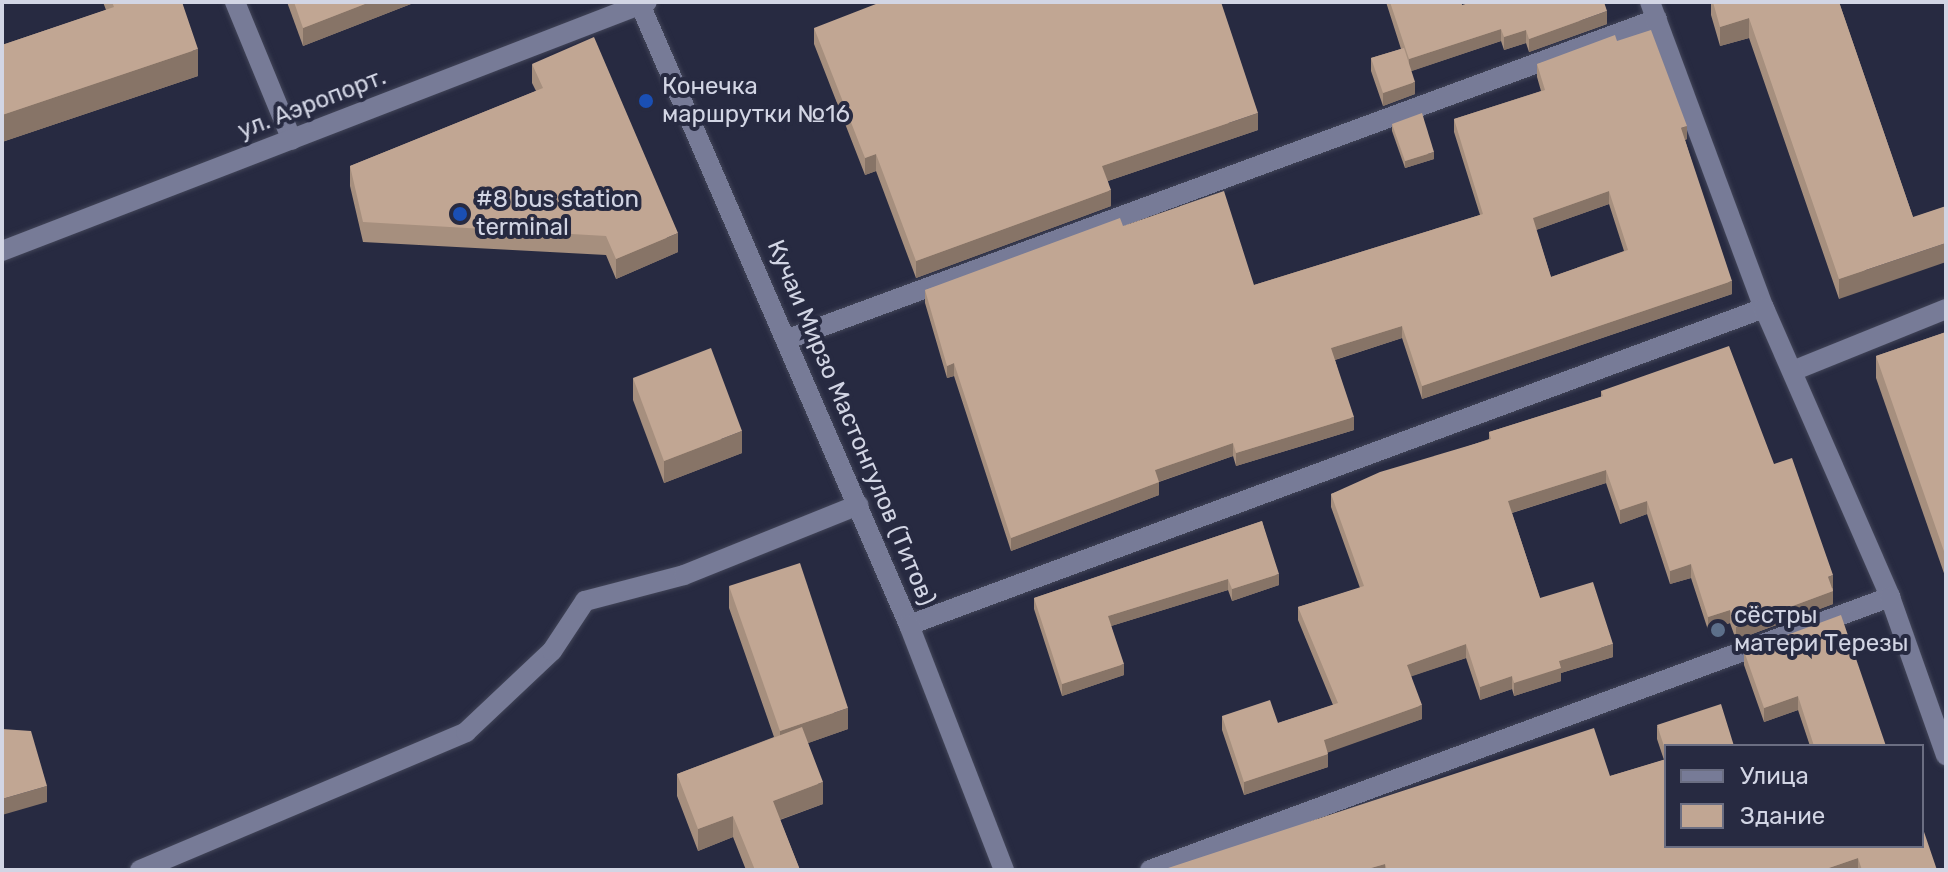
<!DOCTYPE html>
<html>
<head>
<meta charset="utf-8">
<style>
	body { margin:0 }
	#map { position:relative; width:1948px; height:872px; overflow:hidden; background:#272a41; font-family:Rubik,sans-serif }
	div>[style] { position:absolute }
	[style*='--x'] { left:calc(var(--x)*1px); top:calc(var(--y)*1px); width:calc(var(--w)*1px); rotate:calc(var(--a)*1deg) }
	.roads { filter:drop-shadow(0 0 2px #424558) drop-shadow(0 0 2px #424558) }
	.service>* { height:20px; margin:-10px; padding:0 10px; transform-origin:10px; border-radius:10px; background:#777b97 }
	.minor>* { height:20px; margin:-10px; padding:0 10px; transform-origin:10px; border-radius:10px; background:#777b97 }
	.tertiary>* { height:20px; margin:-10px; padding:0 10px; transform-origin:10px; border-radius:10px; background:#777b97 }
	.wall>* { inset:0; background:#a68f7e }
	.shaded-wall>* { inset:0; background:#877467 }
	.building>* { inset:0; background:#c1a693 }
	.dots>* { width:22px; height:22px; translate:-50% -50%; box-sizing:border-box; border:4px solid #272a41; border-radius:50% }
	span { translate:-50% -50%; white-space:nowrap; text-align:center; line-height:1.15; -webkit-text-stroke:8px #272a41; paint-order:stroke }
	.poi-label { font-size:24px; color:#d2d5e4 }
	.left { translate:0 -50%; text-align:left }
	.street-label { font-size:24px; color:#d2d5e4 }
	.frame { position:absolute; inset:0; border:4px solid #d2d5e4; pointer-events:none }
	.legend { position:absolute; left:1664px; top:744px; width:260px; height:104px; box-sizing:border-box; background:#272a41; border:2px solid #6b6e82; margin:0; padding:10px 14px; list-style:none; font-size:24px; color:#d2d5e4 }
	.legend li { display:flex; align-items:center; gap:16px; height:40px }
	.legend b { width:40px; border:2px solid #6b6e82 }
</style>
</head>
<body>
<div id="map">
	<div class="roads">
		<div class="service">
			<div style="--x:788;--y:339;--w:926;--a:-20.22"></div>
			<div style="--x:1795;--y:370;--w:163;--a:-22"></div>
			<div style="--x:909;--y:625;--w:912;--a:-20.34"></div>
			<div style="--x:140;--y:870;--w:354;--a:-22.9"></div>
			<div style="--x:466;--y:732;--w:118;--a:-43.3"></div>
			<div style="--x:552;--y:651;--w:60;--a:-56.6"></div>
			<div style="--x:585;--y:601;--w:102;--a:-14.7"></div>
			<div style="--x:684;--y:575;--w:188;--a:-21.9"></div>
			<div style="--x:1150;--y:870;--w:789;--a:-20.25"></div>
		</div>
		<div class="minor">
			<div style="--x:235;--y:2;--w:149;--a:67.6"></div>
			<div style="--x:1650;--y:2;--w:327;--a:69.6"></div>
			<div style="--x:1764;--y:308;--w:315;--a:66.4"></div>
			<div style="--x:1890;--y:597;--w:168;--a:70.5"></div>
			<div style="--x:2;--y:251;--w:691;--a:-21.11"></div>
		</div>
		<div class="tertiary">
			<div style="--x:639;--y:2;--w:679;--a:66.57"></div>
			<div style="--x:909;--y:625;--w:263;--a:68.8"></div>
		</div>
	</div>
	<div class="wall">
		<div style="clip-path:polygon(103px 2px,182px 2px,198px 76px,2px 142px,2px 45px,106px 10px)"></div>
		<div style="clip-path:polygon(287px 2px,416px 2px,303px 46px)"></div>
		<div style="clip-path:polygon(1386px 2px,1461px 2px,1462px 5px,1607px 24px,1529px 52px,1526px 43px,1504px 50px,1501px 41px,1411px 71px,1415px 94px,1383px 106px,1371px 71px,1371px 58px,1401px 49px)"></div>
		<div style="clip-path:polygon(1711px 2px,1839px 2px,1913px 217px,1839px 299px,1749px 38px,1720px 46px,1711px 15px)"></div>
		<div style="clip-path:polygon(814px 28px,1258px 130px,1108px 181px,1111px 206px,916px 278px,876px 171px,865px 175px,814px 44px)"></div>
		<div style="clip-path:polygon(evenodd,1617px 41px,1687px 139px,1685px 140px,1732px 294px,1422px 399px,1402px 338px,1335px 360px,1354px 430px,1236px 466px,1233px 456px,1159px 482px,1159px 495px,1011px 551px,954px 376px,947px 378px,925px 303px,925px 290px,1123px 226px,1254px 285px,1480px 215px,1454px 132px,1454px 119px,1541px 91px,1537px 77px,1537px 64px,1617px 41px,1609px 204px,1624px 251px,1551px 277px,1536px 230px,1609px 204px)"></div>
		<div style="clip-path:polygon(532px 64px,678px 252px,616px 279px,606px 255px,363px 242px,350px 186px,350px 166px,536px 91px,532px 83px)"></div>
		<div style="clip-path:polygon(1392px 124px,1434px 159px,1405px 168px,1392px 131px)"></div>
		<div style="clip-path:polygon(1946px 332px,1946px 579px,1876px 378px,1876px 356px)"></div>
		<div style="clip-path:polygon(633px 378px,742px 453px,664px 483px,633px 400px)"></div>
		<div style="clip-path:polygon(1601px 391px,1774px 464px,1833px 588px,1833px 604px,1736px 640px,1730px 623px,1708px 630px,1691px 578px,1670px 584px,1647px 514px,1620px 524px,1606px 483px,1512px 513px,1540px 598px,1613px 657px,1561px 673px,1561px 681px,1514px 696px,1512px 689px,1480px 700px,1466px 658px,1411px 676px,1422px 719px,1327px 752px,1328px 767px,1244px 795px,1222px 730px,1222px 716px,1278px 723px,1333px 705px,1298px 620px,1298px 607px,1360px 588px,1331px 507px,1331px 494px,1489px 439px,1489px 432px,1601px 397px)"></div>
		<div style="clip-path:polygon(1262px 521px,1279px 585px,1232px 601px,1228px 590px,1111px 626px,1124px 675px,1062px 696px,1034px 609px,1034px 598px)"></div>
		<div style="clip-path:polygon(729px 586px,848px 729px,808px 743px,823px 804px,780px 820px,800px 870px,746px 870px,733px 837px,698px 851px,677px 796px,677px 774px,774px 737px,729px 608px)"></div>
		<div style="clip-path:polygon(1744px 651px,1886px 746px,1810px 746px,1798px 710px,1764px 722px,1744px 665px)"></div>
		<div style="clip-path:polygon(1657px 725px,1666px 746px,1666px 846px,1922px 846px,1937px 870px,1162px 870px,1610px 776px,1664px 760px,1657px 739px)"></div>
	</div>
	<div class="shaded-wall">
		<div style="clip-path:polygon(370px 2px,416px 2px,303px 46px,303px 28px)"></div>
		<div style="clip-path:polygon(1607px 11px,1607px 24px,1529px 52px,1529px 39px)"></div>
		<div style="clip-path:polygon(1749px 18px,1749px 38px,1720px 46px,1720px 27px)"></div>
		<div style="clip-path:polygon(1501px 29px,1501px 41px,1409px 72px,1409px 59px)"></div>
		<div style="clip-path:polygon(1526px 30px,1526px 43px,1504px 50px,1504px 37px)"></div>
		<div style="clip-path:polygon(198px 49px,198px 76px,2px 142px,2px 115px)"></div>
		<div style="clip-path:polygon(1415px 82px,1415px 94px,1383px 106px,1383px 93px)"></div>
		<div style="clip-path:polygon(1258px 113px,1258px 130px,1102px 183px,1102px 166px)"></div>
		<div style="clip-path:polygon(1687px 126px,1687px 139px,1681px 141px,1681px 128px)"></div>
		<div style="clip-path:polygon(1434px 152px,1434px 159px,1405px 168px,1405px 161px)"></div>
		<div style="clip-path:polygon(876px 154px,876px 171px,865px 175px,865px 158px)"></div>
		<div style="clip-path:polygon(1111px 190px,1111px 206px,916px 278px,916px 261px)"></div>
		<div style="clip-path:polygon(1609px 191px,1609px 204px,1533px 231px,1533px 218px)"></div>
		<div style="clip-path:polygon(678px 233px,678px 252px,616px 279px,616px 259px)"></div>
		<div style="clip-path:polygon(1946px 243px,1946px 262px,1839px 299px,1839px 279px)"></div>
		<div style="clip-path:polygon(1732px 281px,1732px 294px,1422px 399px,1422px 386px)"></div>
		<div style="clip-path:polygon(1402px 326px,1402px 338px,1331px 361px,1331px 348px)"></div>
		<div style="clip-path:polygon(954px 363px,954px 376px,947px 378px,947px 366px)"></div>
		<div style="clip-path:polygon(1354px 417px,1354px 430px,1236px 466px,1236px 453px)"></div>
		<div style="clip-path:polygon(742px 431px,742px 453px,664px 483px,664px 461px)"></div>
		<div style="clip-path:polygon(1233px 443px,1233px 456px,1155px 483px,1155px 470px)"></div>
		<div style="clip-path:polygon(1606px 470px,1606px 483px,1508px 514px,1508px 501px)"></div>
		<div style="clip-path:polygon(1159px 482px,1159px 495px,1011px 551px,1011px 538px)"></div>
		<div style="clip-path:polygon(1647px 501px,1647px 514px,1620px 524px,1620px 510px)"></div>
		<div style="clip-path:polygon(1691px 564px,1691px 578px,1670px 584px,1670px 571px)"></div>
		<div style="clip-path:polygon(1279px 574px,1279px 585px,1232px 601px,1232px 589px)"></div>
		<div style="clip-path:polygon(1833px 575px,1833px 588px,1828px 590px,1828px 577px)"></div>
		<div style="clip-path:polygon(1228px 579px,1228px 590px,1108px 627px,1108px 616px)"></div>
		<div style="clip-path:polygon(1833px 591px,1833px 604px,1736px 640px,1736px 627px)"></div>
		<div style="clip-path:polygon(1730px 610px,1730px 623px,1708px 630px,1708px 617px)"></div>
		<div style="clip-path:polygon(1466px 644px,1466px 658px,1407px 678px,1407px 665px)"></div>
		<div style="clip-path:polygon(1613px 644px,1613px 657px,1561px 673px,1561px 681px,1514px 696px,1514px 683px,1559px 661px)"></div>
		<div style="clip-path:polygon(1124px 664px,1124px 675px,1062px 696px,1062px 684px)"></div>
		<div style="clip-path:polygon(1512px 676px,1512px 689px,1480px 700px,1480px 687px)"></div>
		<div style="clip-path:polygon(1798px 696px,1798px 710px,1764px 722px,1764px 708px)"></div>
		<div style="clip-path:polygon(1422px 705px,1422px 719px,1324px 754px,1324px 740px)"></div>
		<div style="clip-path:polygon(848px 708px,848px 729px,780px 753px,780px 731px)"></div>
		<div style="clip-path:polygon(1328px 754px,1328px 767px,1244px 795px,1244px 782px)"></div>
		<div style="clip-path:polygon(823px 782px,823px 804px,773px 822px,773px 801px)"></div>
		<div style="clip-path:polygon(47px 786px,47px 802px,2px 815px,2px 799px)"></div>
		<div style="clip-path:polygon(733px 816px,733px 837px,698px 851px,698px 829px)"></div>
		<div style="clip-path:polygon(1858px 858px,1858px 870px,1823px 870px)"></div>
		<div style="clip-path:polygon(1385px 864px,1385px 870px,1364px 870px)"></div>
	</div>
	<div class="building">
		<div style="clip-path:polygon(112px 2px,182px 2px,198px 49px,2px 115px,2px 45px,114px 7px)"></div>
		<div style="clip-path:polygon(294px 2px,370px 2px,303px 28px)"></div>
		<div style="clip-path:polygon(881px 2px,1221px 2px,1258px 113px,1102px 166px,1111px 190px,916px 261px,876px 154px,865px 158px,814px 28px)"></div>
		<div style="clip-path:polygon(1390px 2px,1461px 2px,1462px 5px,1472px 2px,1604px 2px,1607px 11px,1529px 39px,1526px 30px,1504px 37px,1501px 29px,1409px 59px)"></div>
		<div style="clip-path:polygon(1713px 2px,1839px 2px,1913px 217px,1946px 206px,1946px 243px,1839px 279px,1749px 18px,1720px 27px)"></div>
		<div style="clip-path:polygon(evenodd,1651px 30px,1687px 126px,1681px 128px,1732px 281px,1422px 386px,1402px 326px,1331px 348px,1354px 417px,1236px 453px,1233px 443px,1155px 470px,1159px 482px,1011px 538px,954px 363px,947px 366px,925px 290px,1120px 218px,1123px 226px,1224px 191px,1254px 285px,1483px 214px,1454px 119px,1545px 90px,1537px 64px,1615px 35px,1617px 41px,1651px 30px,1609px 191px,1628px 250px,1551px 277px,1533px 218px,1609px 191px)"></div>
		<div style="clip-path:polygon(594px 37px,678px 233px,616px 259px,606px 236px,363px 222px,350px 166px,543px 88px,532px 64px)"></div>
		<div style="clip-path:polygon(1404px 48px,1415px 82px,1383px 93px,1371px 58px)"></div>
		<div style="clip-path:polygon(1422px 113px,1434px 152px,1405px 161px,1392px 124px)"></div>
		<div style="clip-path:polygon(1946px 332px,1946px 557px,1876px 356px)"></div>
		<div style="clip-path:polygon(1729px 346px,1774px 464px,1792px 458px,1833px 575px,1828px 577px,1833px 591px,1736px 627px,1730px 610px,1708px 617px,1691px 564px,1670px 571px,1647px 501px,1620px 510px,1606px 470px,1508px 501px,1540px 598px,1593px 582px,1613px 644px,1559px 661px,1561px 668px,1514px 683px,1512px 676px,1480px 687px,1466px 644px,1407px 665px,1422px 705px,1324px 740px,1328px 754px,1244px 782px,1222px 716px,1270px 700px,1278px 723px,1338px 703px,1298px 607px,1364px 586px,1331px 494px,1380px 472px,1491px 439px,1489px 432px,1603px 396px,1601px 391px)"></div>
		<div style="clip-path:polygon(711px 348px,742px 431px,664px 461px,633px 378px)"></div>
		<div style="clip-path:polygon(1262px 521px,1279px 574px,1232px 589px,1228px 579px,1108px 616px,1124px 664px,1062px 684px,1034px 598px)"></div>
		<div style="clip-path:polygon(800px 563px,848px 708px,780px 731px,729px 586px)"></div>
		<div style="clip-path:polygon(1841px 615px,1886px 746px,1814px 746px,1798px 696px,1764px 708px,1744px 651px)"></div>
		<div style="clip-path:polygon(1721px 704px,1734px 746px,1666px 746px,1666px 752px,1657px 725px)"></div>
		<div style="clip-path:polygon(802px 727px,823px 782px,773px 801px,800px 870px,755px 870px,733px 816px,698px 829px,677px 774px)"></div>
		<div style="clip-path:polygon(1594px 728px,1610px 776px,1666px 759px,1666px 846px,1922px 846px,1922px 826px,1937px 870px,1862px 870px,1858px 858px,1823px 870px,1387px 870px,1385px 864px,1364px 870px,1162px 870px)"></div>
		<div style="clip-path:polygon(2px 729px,31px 731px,47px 786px,2px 799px)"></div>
	</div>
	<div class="dots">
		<div style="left:646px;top:101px;background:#1a4fb4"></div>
		<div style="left:460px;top:214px;background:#1a4fb4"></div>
		<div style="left:1718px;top:630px;background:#5c6f8a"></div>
	</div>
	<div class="poi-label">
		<span class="left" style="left:662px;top:101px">Конечка<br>маршрутки №16</span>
		<span class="left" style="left:476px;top:214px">#8 bus station<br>terminal</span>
		<span class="left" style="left:1734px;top:630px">сёстры<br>матери Терезы</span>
	</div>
	<div class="street-label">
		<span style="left:312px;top:104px;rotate:-21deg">ул. Аэропорт.</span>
		<span style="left:851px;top:423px;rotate:67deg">Кучаи Мирзо Мастонгулов (Титов)</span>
	</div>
	<div class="frame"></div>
	<ul class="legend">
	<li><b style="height:10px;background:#777b97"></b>Улица</li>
	<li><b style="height:22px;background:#c1a693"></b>Здание</li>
	</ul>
</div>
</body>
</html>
